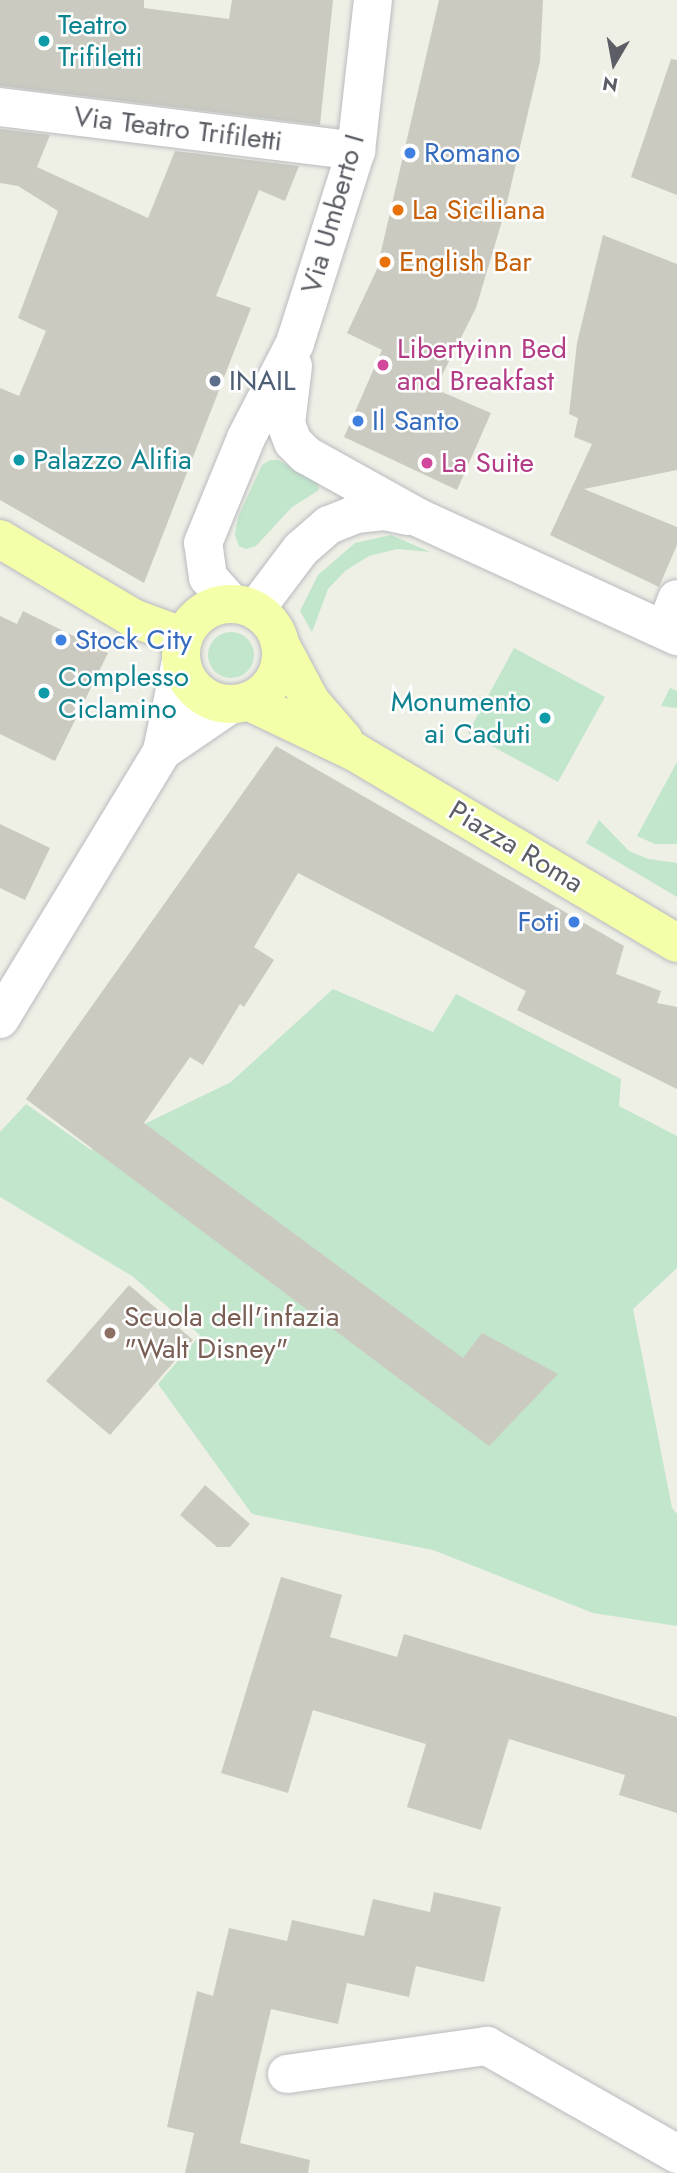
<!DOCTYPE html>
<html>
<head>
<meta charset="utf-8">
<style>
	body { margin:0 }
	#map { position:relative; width:677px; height:2173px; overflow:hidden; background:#eeefe5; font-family:Jost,sans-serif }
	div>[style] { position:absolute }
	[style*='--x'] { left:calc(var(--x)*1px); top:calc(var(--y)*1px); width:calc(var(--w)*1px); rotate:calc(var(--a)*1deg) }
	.green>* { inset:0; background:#c1e6cb }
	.round { border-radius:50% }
	.building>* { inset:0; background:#cacac1 }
	.roads { filter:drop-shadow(0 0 2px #b9bac0) drop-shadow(0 0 2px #b9bac0) }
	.minor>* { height:38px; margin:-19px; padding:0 19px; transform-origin:19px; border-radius:19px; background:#fff }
	.major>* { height:38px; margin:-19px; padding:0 19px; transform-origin:19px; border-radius:19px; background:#f5ffaa }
	.major>.ring { margin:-19px; padding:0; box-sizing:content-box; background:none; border:38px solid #f5ffaa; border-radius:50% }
	.dots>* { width:19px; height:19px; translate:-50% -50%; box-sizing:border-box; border:4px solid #fff; border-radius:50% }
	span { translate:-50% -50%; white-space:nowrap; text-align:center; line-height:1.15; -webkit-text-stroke:5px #fff; paint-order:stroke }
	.culture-label { font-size:28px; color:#0d838f }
	.left { translate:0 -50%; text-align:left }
	.right { translate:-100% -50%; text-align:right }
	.street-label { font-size:28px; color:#5c5e65 }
	.shop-label { font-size:28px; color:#366cbe }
	.food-label { font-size:28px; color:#c56008 }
	.hotel-label { font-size:28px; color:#b23c85 }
	.service-label { font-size:28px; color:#4e5e75 }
	.education-label { font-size:28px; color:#785e54 }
	.north { position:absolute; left:579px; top:28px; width:70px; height:70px; -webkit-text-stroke:5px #fff; paint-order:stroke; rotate:190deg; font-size:19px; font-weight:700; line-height:28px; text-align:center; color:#5c5e65 }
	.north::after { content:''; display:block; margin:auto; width:24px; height:32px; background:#5c5e65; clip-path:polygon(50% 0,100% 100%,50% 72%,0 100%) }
</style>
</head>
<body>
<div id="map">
	<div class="green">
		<div style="clip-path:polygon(270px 460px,278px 460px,318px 482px,319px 490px,292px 507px,256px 546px,246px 549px,239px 546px,235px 535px,238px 517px,262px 465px)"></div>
		<div style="clip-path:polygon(391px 535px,430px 552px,397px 549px,369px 556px,345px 571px,328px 589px,312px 632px,300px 611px,318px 575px,355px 543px)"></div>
		<div class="round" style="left:208px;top:632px;width:46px;height:46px"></div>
		<div style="clip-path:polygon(514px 648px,605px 697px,558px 782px,468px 733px)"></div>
		<div style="clip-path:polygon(670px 688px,677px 691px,677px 708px,661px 706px)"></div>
		<div style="clip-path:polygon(677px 762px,677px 844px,655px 844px,637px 836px)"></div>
		<div style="clip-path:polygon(599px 820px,629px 851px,648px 859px,677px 863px,677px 897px,586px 843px)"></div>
		<div style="clip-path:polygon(333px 989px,433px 1032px,456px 994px,621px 1079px,619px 1106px,677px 1136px,677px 1268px,633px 1309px,672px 1508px,677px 1514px,677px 1626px,593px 1613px,433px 1550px,252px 1514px,158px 1384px,200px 1335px,132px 1276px,0 1197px,0 1132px,26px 1104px,91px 1150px,231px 1082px)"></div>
	</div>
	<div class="building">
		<div style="clip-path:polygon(0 0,144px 0,144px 8px,229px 19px,232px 0,333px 0,320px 125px,0 86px)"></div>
		<div style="clip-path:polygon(439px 0,543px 0,540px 61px,505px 211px,476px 308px,435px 389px,491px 413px,457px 490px,344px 437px,382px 350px,347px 333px,377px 269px)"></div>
		<div style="clip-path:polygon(671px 59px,677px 60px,677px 195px,631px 177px)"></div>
		<div style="clip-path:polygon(0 129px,50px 135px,37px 167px,148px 218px,175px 151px,299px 166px,285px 201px,259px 190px,216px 296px,251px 308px,144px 583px,0 500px,0 388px,19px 396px,46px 331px,18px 318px,58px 211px,18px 186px,0 183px)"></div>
		<div style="clip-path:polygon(603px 235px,677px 264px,677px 470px,584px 489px,677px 527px,677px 545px,659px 587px,550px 535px,592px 444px,574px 437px,578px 418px,569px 414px,577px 343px)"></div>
		<div style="clip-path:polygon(23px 611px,108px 653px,55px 761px,0 734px,0 616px,17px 624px)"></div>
		<div style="clip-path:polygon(276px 746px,624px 946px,616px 974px,661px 991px,657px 1003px,677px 1007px,677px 1089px,517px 1010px,526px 991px,298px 873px,254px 947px,274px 960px,244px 1007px,240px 1004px,203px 1065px,190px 1057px,144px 1123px,463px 1358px,482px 1333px,558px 1374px,489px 1446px,26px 1099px)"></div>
		<div style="clip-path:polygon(0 824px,50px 848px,25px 900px,0 888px)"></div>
		<div style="clip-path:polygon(129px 1285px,193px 1340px,110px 1435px,46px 1381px)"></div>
		<div style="clip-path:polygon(205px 1485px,250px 1524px,230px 1547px,217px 1547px,180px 1515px)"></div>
		<div style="clip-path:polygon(281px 1577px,342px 1595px,330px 1637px,397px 1657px,404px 1634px,677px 1717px,677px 1813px,619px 1795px,625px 1775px,509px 1739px,481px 1830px,407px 1807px,426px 1744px,313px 1710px,288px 1793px,221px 1773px)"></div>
		<div style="clip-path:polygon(434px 1892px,501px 1907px,484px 1982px,416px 1966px,409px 1997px,347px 1983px,338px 2024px,271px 2009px,240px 2143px,310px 2160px,308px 2173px,185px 2173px,194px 2133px,167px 2127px,197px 1991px,213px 1996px,229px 1928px,287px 1941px,292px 1920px,364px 1936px,373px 1899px,430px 1912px)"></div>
	</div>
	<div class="roads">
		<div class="minor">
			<div style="--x:0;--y:107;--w:359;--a:7"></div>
			<div style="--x:293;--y:366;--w:58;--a:96.9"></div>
			<div style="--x:286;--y:424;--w:19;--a:69"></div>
			<div style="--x:293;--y:442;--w:18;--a:45"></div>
			<div style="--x:306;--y:455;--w:129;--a:29.1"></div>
			<div style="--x:419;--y:518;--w:284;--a:24.6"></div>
			<div style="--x:232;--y:604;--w:36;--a:-132"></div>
			<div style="--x:208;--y:577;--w:34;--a:-98"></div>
			<div style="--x:203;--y:543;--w:113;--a:-67.7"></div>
			<div style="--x:246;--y:438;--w:107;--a:-62.7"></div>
			<div style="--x:295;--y:343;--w:201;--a:-72.4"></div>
			<div style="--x:356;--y:151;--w:152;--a:-83.6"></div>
			<div style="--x:255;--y:610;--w:76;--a:-53"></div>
			<div style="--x:301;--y:549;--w:37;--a:-41"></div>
			<div style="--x:329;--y:525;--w:29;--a:-22"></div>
			<div style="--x:356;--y:514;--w:28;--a:-6"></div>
			<div style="--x:384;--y:511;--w:24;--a:12"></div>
			<div style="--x:665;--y:630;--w:33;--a:-69"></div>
			<div style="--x:162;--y:751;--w:83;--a:-34.3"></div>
			<div style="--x:0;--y:1019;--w:313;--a:-58.8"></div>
			<div style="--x:162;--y:751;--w:92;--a:-78.1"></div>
			<div style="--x:287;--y:2074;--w:202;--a:-8"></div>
			<div style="--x:487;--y:2046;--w:219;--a:29.6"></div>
		</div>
		<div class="major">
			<div style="--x:0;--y:539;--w:155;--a:30.7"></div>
			<div style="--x:133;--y:618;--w:54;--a:20.4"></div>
			<div class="ring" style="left:181px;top:604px;width:62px;height:62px"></div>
			<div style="--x:280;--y:644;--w:66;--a:61.9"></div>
			<div style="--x:311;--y:702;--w:50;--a:49"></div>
			<div style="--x:248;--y:701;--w:119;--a:25.5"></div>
			<div style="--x:355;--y:752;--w:374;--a:30.7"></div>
		</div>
	</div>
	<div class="dots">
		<div style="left:44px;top:41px;background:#0f9aa8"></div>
		<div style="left:410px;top:153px;background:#3f7fe0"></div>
		<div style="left:398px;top:210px;background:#e8710a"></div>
		<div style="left:385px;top:262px;background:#e8710a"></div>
		<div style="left:383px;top:365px;background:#d1479c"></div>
		<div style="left:215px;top:381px;background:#5c6f8a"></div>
		<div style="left:358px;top:421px;background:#3f7fe0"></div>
		<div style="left:19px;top:460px;background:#0f9aa8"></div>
		<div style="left:427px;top:463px;background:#d1479c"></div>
		<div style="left:61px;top:640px;background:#3f7fe0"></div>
		<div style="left:44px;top:693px;background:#0f9aa8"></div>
		<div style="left:545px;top:718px;background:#0f9aa8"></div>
		<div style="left:574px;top:922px;background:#3f7fe0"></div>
		<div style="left:110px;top:1333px;background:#8d6e63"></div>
	</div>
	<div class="culture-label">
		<span class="left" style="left:58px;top:41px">Teatro<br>Trifiletti</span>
		<span class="left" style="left:33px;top:460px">Palazzo Alifia</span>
		<span class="left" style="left:58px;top:693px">Complesso<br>Ciclamino</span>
		<span class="right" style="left:531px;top:718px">Monumento<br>ai Caduti</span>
	</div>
	<div class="street-label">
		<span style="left:178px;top:129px;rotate:7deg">Via Teatro Trifiletti</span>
		<span style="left:333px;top:214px;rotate:-74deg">Via Umberto I</span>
		<span style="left:516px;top:847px;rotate:31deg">Piazza Roma</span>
	</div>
	<div class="shop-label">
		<span class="left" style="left:424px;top:153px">Romano</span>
		<span class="left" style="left:372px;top:421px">Il Santo</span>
		<span class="left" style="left:75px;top:640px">Stock City</span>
		<span class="right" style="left:560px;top:922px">Foti</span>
	</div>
	<div class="food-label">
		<span class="left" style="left:412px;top:210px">La Siciliana</span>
		<span class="left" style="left:399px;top:262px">English Bar</span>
	</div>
	<div class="hotel-label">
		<span class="left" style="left:397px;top:365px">Libertyinn Bed<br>and Breakfast</span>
		<span class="left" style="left:441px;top:463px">La Suite</span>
	</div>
	<div class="service-label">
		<span class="left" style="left:229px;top:381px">INAIL</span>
	</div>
	<div class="education-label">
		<span class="left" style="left:124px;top:1333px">Scuola dell'infazia<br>"Walt Disney"</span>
	</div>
	<div class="north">N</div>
</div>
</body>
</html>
